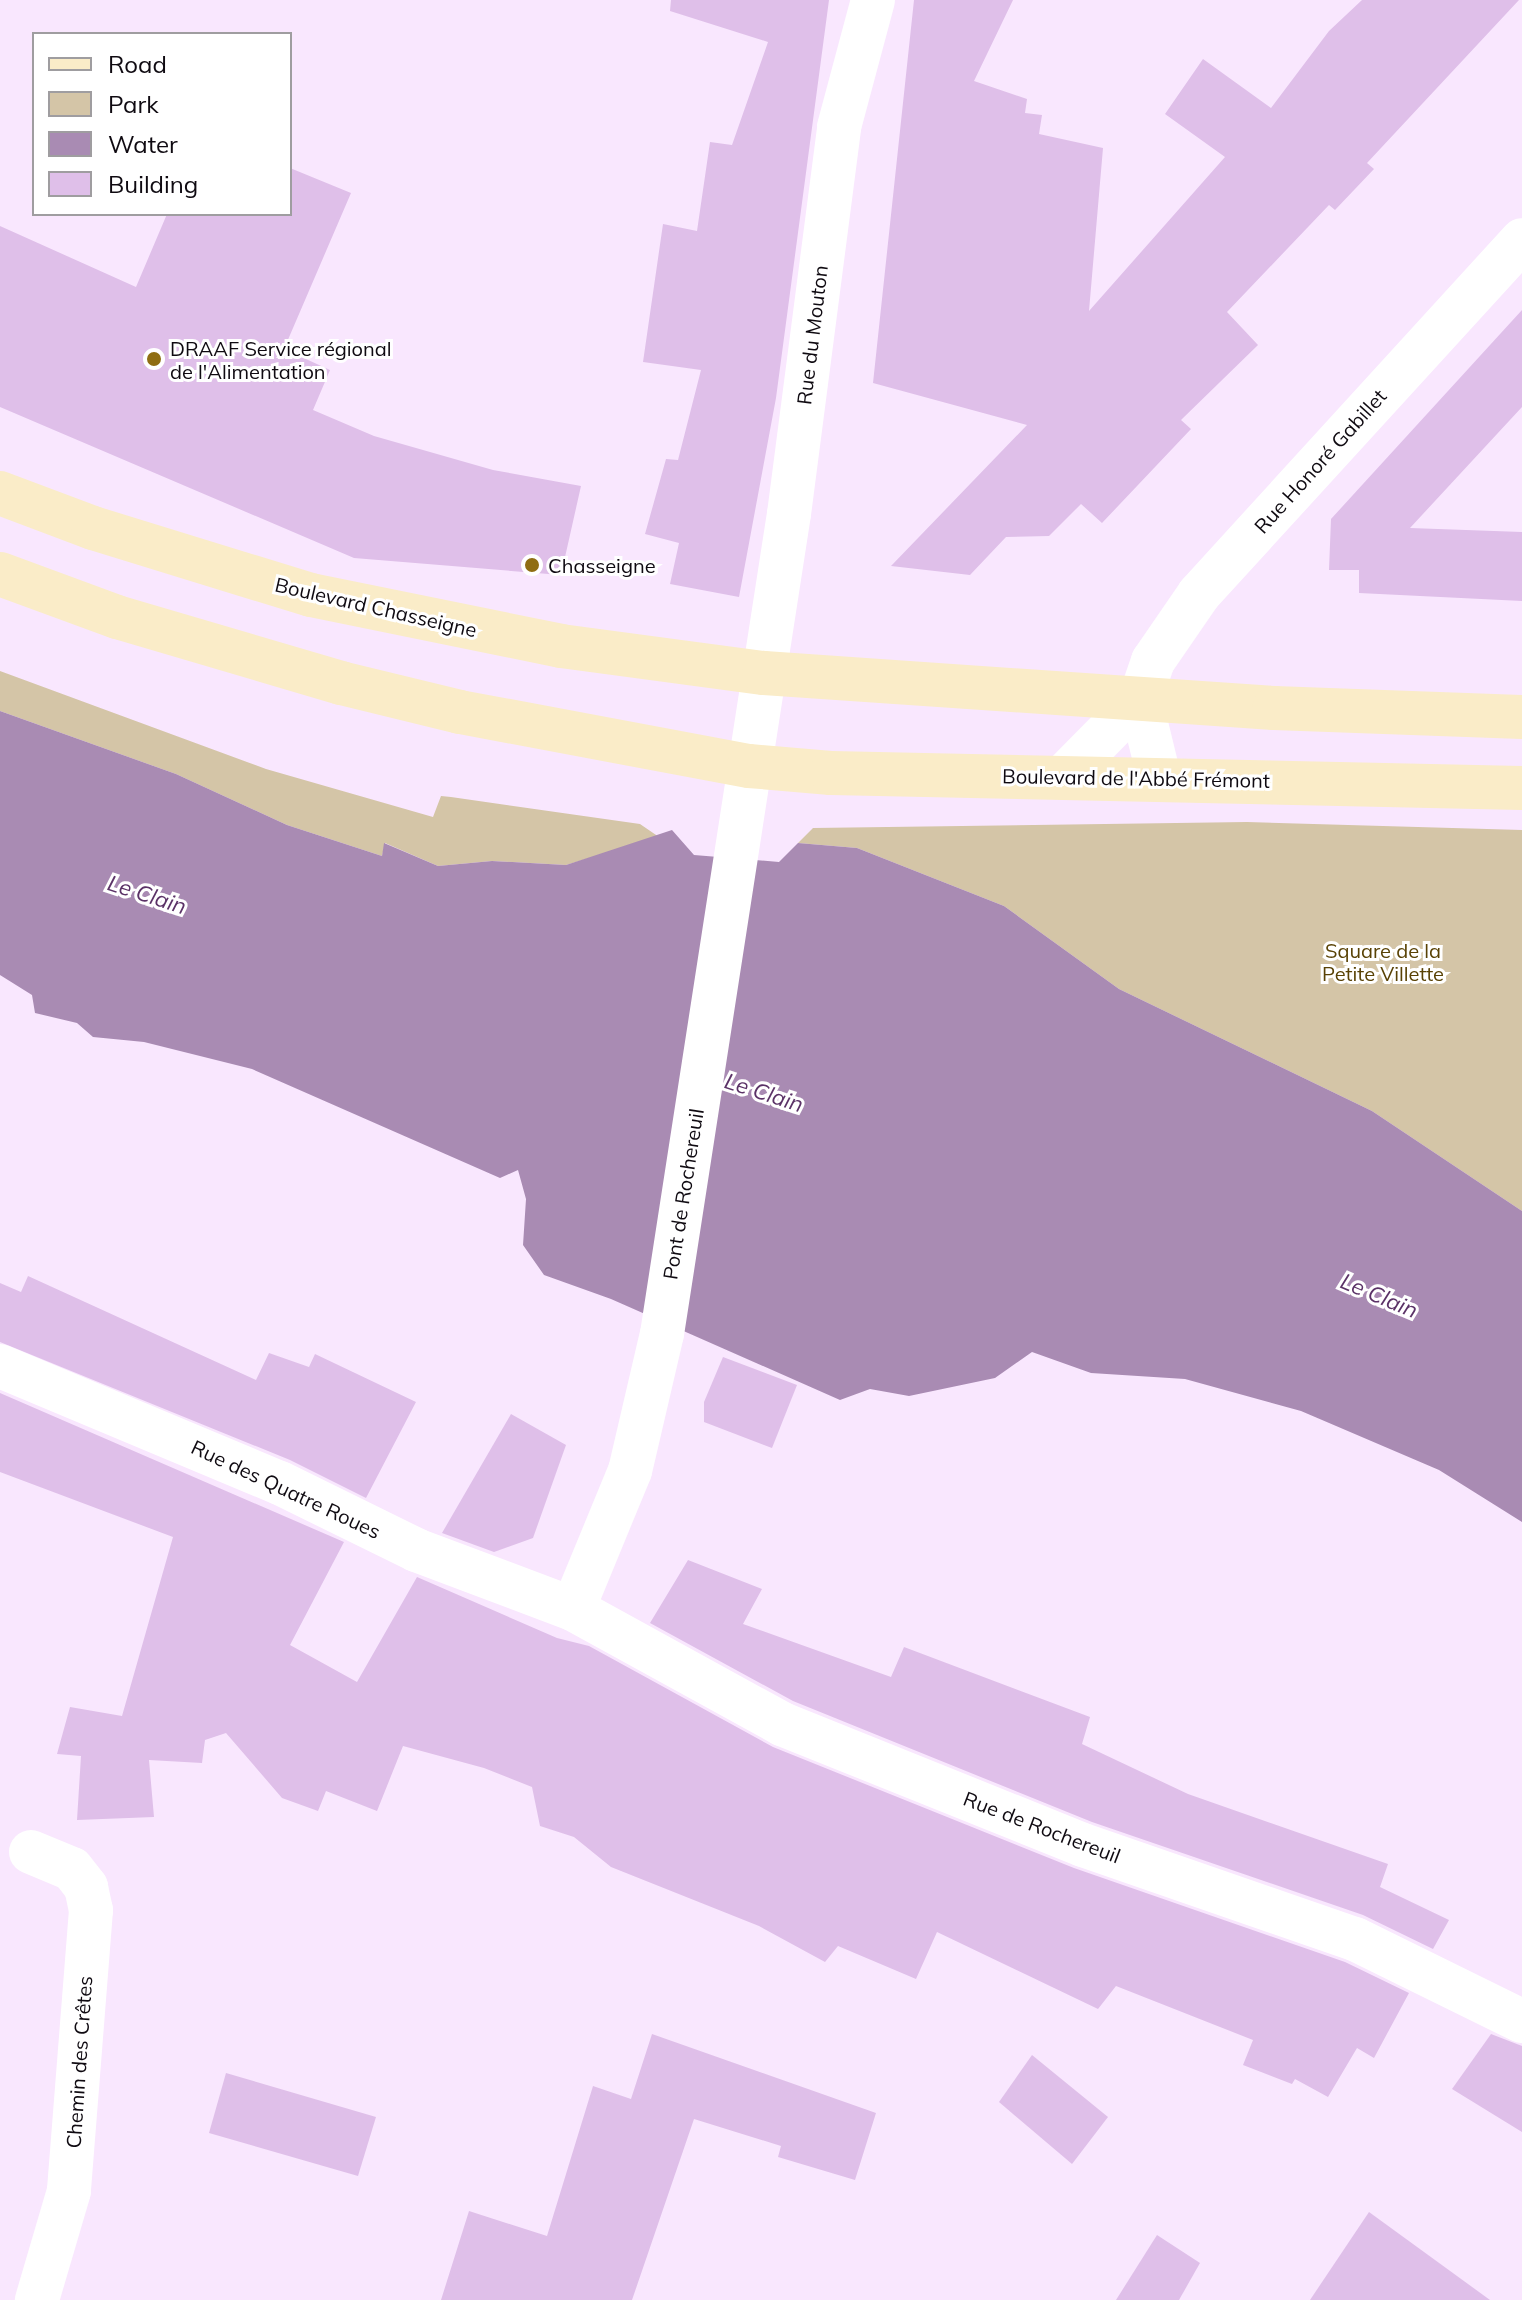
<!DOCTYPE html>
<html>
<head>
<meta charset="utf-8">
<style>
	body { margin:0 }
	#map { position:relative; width:1522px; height:2300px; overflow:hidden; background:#f9e7fe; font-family:Mulish,sans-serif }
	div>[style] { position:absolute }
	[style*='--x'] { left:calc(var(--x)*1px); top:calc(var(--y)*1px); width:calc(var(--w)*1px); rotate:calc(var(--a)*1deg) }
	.green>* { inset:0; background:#d4c5a7 }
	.water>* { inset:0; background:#a98bb3 }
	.building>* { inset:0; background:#dfbfe9 }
	.minor>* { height:44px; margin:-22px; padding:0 22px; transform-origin:22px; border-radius:22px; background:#fff }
	.tertiary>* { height:44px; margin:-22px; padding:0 22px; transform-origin:22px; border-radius:22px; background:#fff }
	.secondary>* { height:44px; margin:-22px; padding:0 22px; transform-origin:22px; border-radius:22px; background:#faecc8 }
	.dots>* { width:22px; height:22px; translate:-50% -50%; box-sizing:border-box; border:4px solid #fff; border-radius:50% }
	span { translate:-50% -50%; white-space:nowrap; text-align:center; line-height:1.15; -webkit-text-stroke:6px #fff; paint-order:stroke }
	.street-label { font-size:20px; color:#0f0a11 }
	.poi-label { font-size:20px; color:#0f0a11 }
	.left { translate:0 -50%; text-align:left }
	.park-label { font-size:20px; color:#594205 }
	.water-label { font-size:22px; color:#5b3267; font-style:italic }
	.legend { position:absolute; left:32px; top:32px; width:260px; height:184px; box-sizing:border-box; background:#fff; border:2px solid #9f9da0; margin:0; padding:10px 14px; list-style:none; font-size:24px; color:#0f0a11 }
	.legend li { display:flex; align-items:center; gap:16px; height:40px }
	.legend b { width:40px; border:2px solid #9f9da0 }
</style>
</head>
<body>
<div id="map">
	<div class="green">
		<div style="clip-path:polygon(0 671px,266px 769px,433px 817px,441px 796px,451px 797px,640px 824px,659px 837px,566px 865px,492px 861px,438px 866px,385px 843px,382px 856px,287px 825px,176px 774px,0 711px)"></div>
		<div style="clip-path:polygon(1247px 822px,1522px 830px,1522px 1211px,1372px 1111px,1119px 989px,1004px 906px,857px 848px,798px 843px,813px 828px)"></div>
	</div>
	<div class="water">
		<div style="clip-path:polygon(0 711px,176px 774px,287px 825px,382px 856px,384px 843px,438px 866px,492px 861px,566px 865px,672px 830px,694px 855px,779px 862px,798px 843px,857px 848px,1004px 906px,1119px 989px,1372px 1111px,1522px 1211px,1522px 1522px,1439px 1470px,1301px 1411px,1185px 1379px,1091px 1373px,1032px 1352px,995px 1378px,909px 1396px,870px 1389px,840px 1400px,611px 1299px,544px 1275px,523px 1245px,526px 1199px,518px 1170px,500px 1178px,252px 1069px,144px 1042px,93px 1037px,77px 1023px,35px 1013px,32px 995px,0 975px)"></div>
	</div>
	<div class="building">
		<div style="clip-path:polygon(671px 0,829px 0,776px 398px,739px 597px,670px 584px,679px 543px,645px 534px,666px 459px,678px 460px,701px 370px,643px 362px,663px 224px,697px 231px,710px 142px,732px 145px,768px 42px,670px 11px)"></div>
		<div style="clip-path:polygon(914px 0,1013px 0,974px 81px,1027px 99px,1025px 113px,1042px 115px,1039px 134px,1103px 148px,1089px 311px,1225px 157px,1165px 114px,1203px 59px,1271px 108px,1329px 31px,1362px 0,1519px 0,1367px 163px,1374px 169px,1335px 210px,1329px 205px,1227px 312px,1258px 345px,1181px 420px,1191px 429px,1102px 523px,1081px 504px,1049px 536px,1006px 537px,970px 575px,891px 566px,1027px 425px,873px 383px)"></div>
		<div style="clip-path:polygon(290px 168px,351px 193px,284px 349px,330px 370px,313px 410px,374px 436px,493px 470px,581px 486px,561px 575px,354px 558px,0 407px,0 226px,136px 287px,167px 214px,290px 214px)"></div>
		<div style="clip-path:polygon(1522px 310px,1522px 407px,1410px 528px,1522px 532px,1522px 601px,1359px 593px,1359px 570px,1329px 570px,1331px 519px)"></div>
		<div style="clip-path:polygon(28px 1276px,256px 1380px,269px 1353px,309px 1367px,315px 1354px,416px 1402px,366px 1498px,290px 1460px,0 1342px,0 1283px,21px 1292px)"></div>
		<div style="clip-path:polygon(723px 1357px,797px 1385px,772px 1448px,704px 1422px,704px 1402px)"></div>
		<div style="clip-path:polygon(0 1393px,344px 1542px,290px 1645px,357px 1682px,417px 1577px,557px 1638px,589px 1646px,773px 1747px,1074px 1868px,1345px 1962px,1409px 1993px,1374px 2058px,1357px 2048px,1328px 2097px,1295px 2079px,1292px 2084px,1243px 2065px,1253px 2040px,1116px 1986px,1098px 2009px,937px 1932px,916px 1979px,838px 1946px,825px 1962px,759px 1926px,611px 1867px,574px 1837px,540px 1826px,532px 1787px,484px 1768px,403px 1746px,377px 1811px,326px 1791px,318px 1811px,282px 1798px,226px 1733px,205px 1740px,202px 1763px,149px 1760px,154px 1817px,77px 1820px,81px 1756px,57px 1754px,70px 1707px,122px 1716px,173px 1537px,0 1472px)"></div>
		<div style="clip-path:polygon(511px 1414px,566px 1445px,533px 1538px,494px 1552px,442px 1533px)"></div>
		<div style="clip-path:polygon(688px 1560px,762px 1589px,743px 1624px,891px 1677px,904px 1647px,1090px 1717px,1082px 1744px,1188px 1794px,1388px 1864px,1380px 1887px,1449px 1920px,1433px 1949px,1363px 1915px,1092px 1822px,793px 1701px,650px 1623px)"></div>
		<div style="clip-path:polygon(652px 2034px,876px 2113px,855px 2180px,778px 2157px,781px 2146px,694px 2119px,632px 2300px,441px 2300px,469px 2211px,547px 2236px,593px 2086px,631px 2099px)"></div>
		<div style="clip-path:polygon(1491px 2034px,1522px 2046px,1522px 2132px,1452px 2089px)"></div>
		<div style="clip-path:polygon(1032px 2055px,1108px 2117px,1072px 2164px,999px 2102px)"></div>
		<div style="clip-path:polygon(226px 2073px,376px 2117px,358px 2176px,209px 2133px)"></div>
		<div style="clip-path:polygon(1369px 2212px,1490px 2300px,1310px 2300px)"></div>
		<div style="clip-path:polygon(1157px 2235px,1200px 2263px,1179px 2300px,1116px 2300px)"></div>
	</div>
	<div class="minor">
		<div style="--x:0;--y:1366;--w:303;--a:22.7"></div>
		<div style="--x:280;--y:1483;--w:152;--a:26.2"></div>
		<div style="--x:416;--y:1550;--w:168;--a:20.6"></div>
		<div style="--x:573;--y:1609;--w:239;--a:28.8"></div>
		<div style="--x:782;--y:1724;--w:324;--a:21.9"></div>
		<div style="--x:1083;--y:1845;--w:288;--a:19.1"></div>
		<div style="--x:1355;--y:1939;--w:186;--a:26.2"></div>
		<div style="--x:573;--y:1609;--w:149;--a:-67.6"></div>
		<div style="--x:630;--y:1471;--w:141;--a:-76.9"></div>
		<div style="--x:662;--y:1334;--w:830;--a:-81.2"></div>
		<div style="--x:789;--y:514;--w:390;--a:-82.6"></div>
		<div style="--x:839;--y:127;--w:131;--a:-75"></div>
		<div style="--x:31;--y:1852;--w:44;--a:22.5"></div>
		<div style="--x:72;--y:1869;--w:23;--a:52"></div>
		<div style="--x:86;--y:1887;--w:24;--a:78"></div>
		<div style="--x:91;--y:1910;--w:282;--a:94.5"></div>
		<div style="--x:69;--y:2191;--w:114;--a:106.4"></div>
	</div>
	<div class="tertiary">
		<div style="--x:1140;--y:699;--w:80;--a:76.3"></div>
		<div style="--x:1064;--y:776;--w:108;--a:-45.4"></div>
		<div style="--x:1140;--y:699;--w:40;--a:-71.1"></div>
		<div style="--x:1153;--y:661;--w:81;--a:-55.5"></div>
		<div style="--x:1199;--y:594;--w:479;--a:-47.6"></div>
	</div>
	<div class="secondary">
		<div style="--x:0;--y:493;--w:99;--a:20.6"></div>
		<div style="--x:93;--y:528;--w:228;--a:17.1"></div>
		<div style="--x:311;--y:595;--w:255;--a:11.5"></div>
		<div style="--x:561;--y:646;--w:205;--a:7.6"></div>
		<div style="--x:764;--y:673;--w:511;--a:3.93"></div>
		<div style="--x:1274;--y:708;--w:248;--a:2.1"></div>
		<div style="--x:0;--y:574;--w:125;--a:20.2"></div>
		<div style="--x:117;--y:617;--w:234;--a:16.4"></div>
		<div style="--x:341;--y:683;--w:122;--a:13.7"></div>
		<div style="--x:460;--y:712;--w:294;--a:10.6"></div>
		<div style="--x:749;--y:766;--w:82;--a:4.9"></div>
		<div style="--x:831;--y:773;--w:691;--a:1.24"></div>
	</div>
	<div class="dots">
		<div style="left:154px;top:359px;background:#8f6d12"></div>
		<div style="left:532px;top:565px;background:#8f6d12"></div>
	</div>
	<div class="street-label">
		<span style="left:812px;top:335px;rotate:-83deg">Rue du Mouton</span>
		<span style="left:1320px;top:461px;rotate:-48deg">Rue Honoré Gabillet</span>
		<span style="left:376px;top:607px;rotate:13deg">Boulevard Chasseigne</span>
		<span style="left:1136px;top:778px;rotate:1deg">Boulevard de l'Abbé Frémont</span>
		<span style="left:683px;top:1194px;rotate:-81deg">Pont de Rochereuil</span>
		<span style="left:286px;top:1489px;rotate:25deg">Rue des Quatre Roues</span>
		<span style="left:1042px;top:1827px;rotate:21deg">Rue de Rochereuil</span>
		<span style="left:79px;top:2062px;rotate:-86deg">Chemin des Crêtes</span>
	</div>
	<div class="poi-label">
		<span class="left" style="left:170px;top:360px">DRAAF Service régional<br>de l'Alimentation</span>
		<span class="left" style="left:548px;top:565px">Chasseigne</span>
	</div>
	<div class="park-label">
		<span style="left:1383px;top:962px">Square de la<br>Petite Villette</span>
	</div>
	<div class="water-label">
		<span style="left:147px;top:895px;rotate:18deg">Le Clain</span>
		<span style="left:764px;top:1093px;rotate:18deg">Le Clain</span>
		<span style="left:1379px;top:1296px;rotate:23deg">Le Clain</span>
	</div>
	<ul class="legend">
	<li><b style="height:10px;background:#faecc8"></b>Road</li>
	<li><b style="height:22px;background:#d4c5a7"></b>Park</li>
	<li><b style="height:22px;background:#a98bb3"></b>Water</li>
	<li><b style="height:22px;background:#dfbfe9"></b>Building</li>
	</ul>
</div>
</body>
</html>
